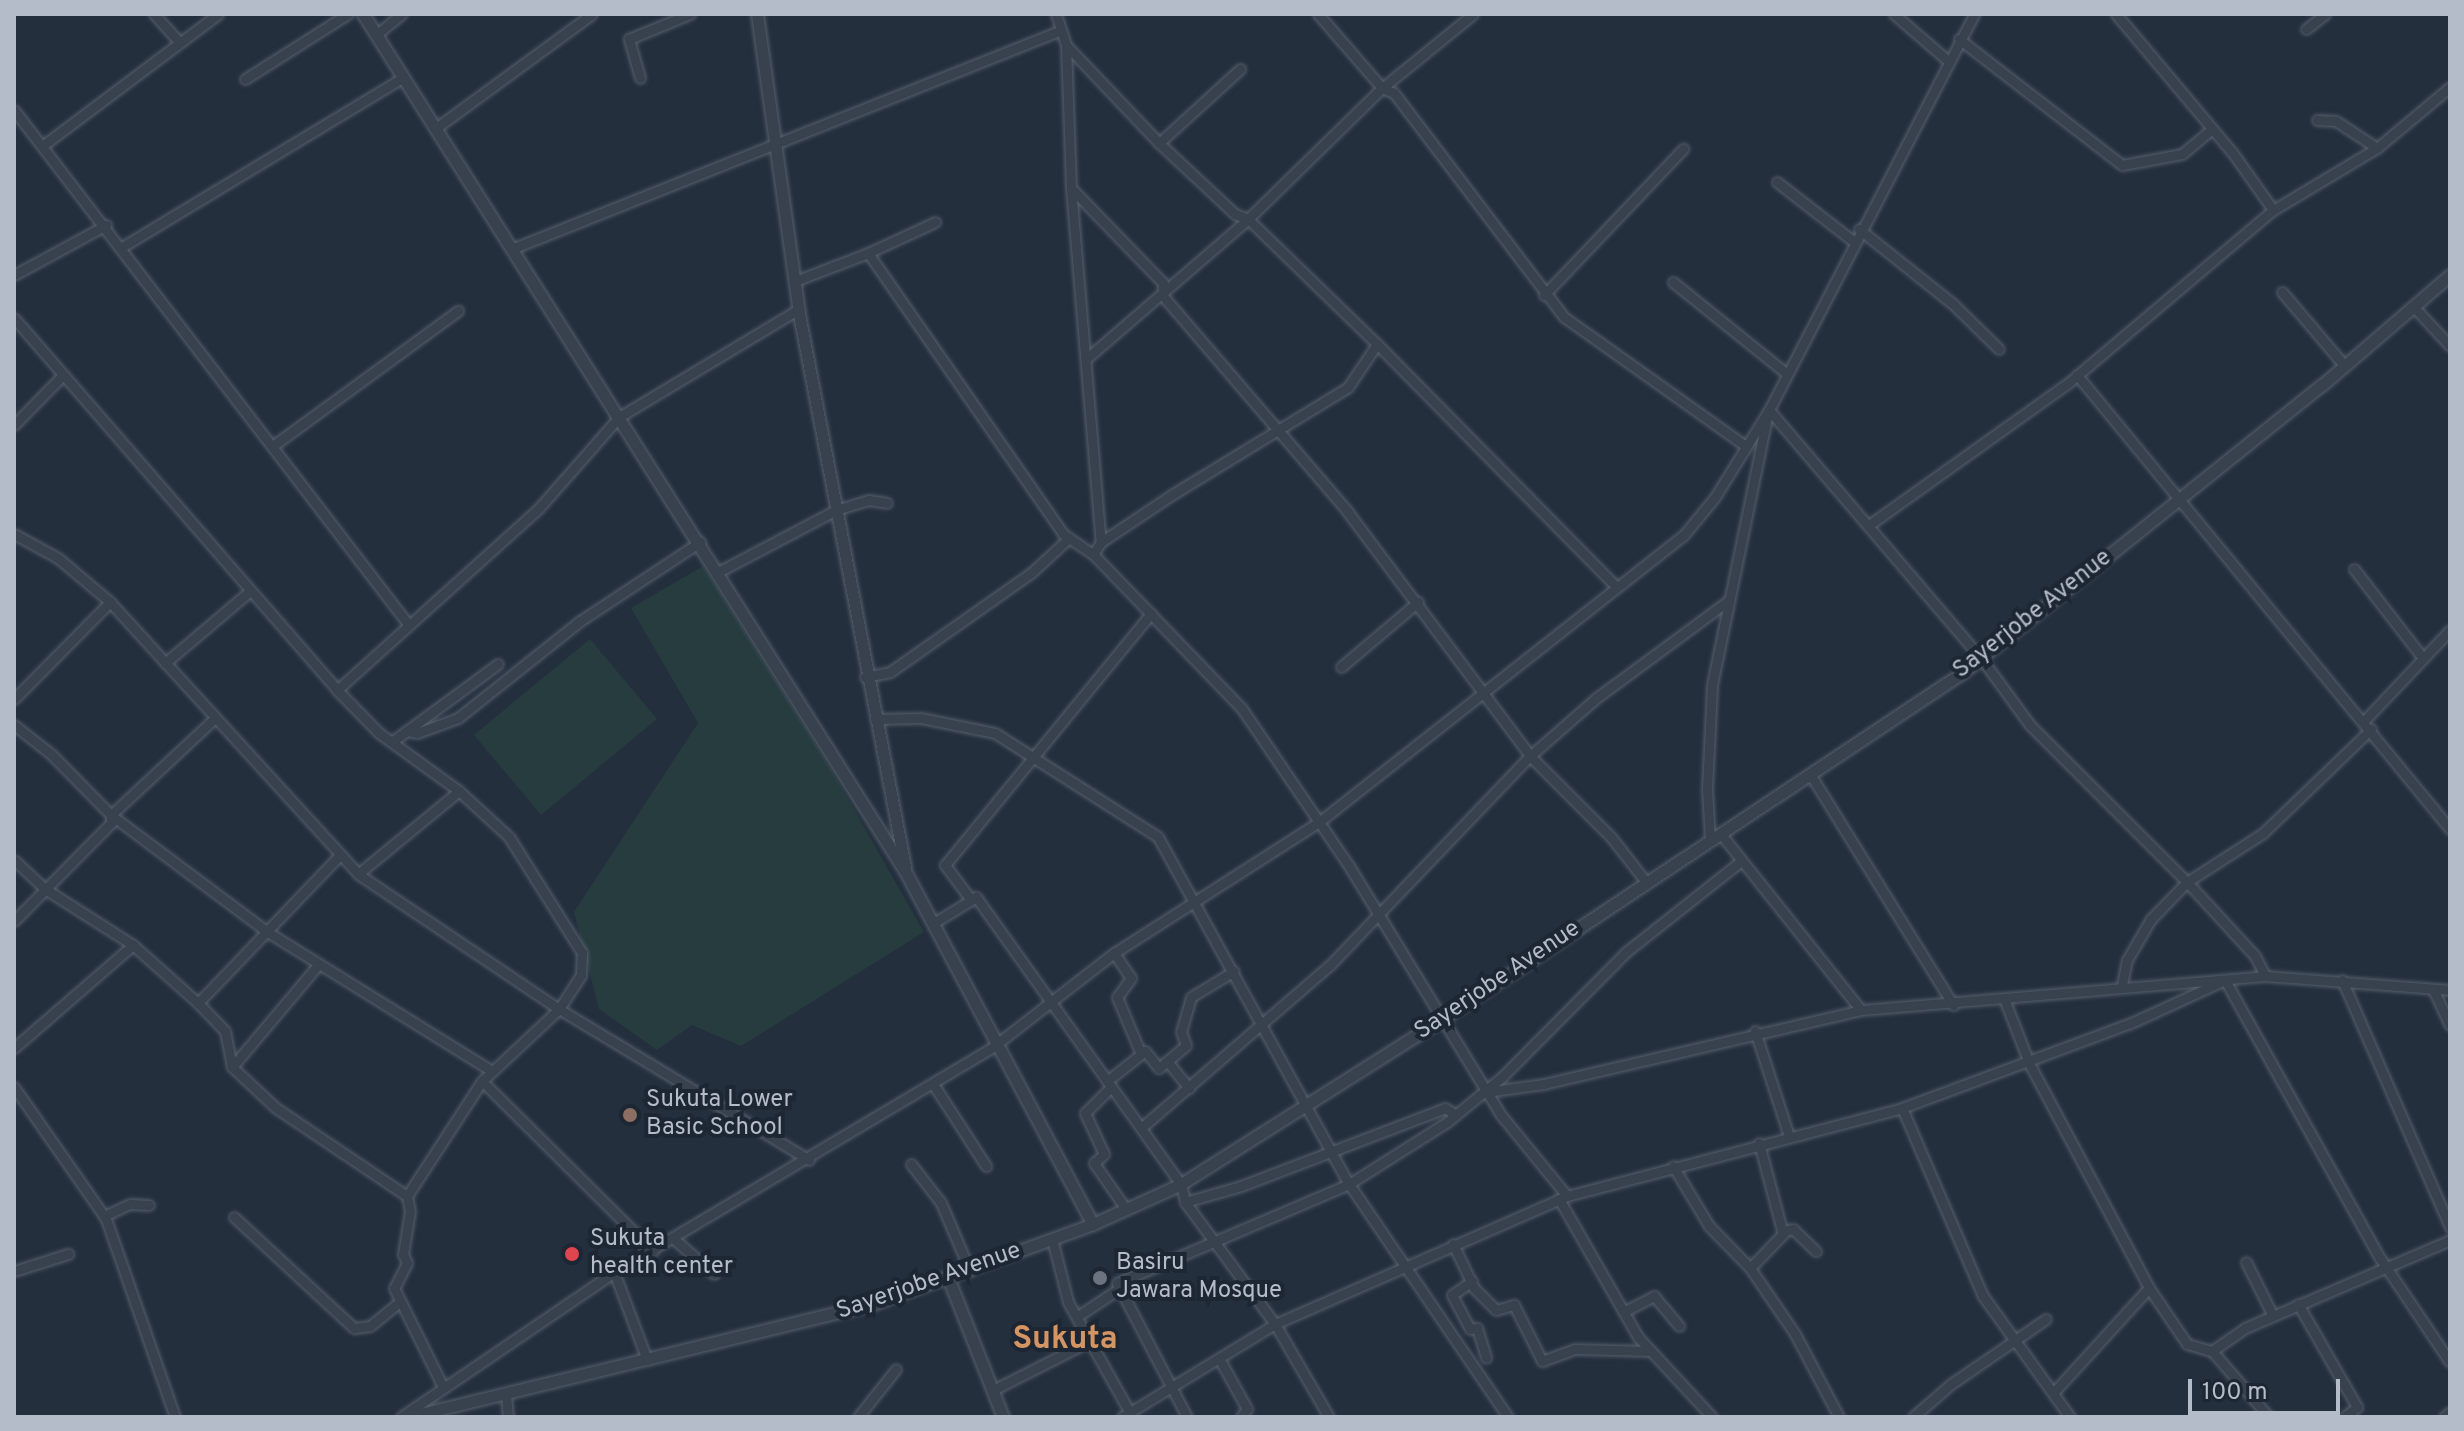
<!DOCTYPE html>
<html>
<head>
<meta charset="utf-8">
<style>
	body { margin:0 }
	#map { position:relative; width:2464px; height:1431px; overflow:hidden; background:#242f3e; font-family:Overpass,sans-serif }
	div>[style] { position:absolute }
	[style*='--x'] { left:calc(var(--x)*1px); top:calc(var(--y)*1px); width:calc(var(--w)*1px); rotate:calc(var(--a)*1deg) }
	.green>* { inset:0; background:#263c3f }
	.roads { filter:drop-shadow(0 0 2px #565f6c) drop-shadow(0 0 2px #565f6c) }
	.minor>* { height:9px; margin:-4.5px; padding:0 4.5px; transform-origin:4.5px; border-radius:4.5px; background:#38414e }
	.tertiary>* { height:11px; margin:-5.5px; padding:0 5.5px; transform-origin:5.5px; border-radius:5.5px; background:#38414e }
	.dots>* { width:22px; height:22px; translate:-50% -50%; box-sizing:border-box; border:4px solid #1d2633; border-radius:50% }
	span { translate:-50% -50%; white-space:nowrap; text-align:center; line-height:1.15; -webkit-text-stroke:8px #1d2633; paint-order:stroke }
	.street-label { font-size:24px; color:#b4bcc9 }
	.poi-label { font-size:24px; color:#b4bcc9 }
	.left { translate:0 -50%; text-align:left }
	.district-label { font-size:32px; color:#d59563; font-weight:700 }
	.frame { position:absolute; inset:0; border:16px solid #b4bcc9; pointer-events:none }
	.scale { position:absolute; left:2188px; top:1379px; width:152px; height:36px; box-sizing:border-box; border:4px solid #b4bcc9; border-top:0; padding-left:10px; font-size:24px; line-height:28px; white-space:nowrap; color:#b4bcc9; -webkit-text-stroke:6px #1d2633; paint-order:stroke }
</style>
</head>
<body>
<div id="map">
	<div class="green">
		<div style="clip-path:polygon(703px 566px,831px 769px,924px 932px,741px 1046px,692px 1025px,657px 1050px,599px 1009px,574px 912px,698px 723px,631px 608px)"></div>
		<div style="clip-path:polygon(590px 639px,657px 719px,541px 815px,474px 735px)"></div>
	</div>
	<div class="roads">
		<div class="minor">
			<div style="--x:154;--y:14;--w:38;--a:48"></div>
			<div style="--x:1056;--y:14;--w:33;--a:72"></div>
			<div style="--x:1066;--y:45;--w:135;--a:46.5"></div>
			<div style="--x:1159;--y:143;--w:104;--a:43.1"></div>
			<div style="--x:1235;--y:214;--w:14;--a:21"></div>
			<div style="--x:1248;--y:219;--w:180;--a:44.1"></div>
			<div style="--x:1377;--y:344;--w:339;--a:45.4"></div>
			<div style="--x:1318;--y:14;--w:98;--a:49.1"></div>
			<div style="--x:1382;--y:88;--w:117;--a:-39.1"></div>
			<div style="--x:1894;--y:14;--w:69;--a:40.9"></div>
			<div style="--x:2116;--y:14;--w:180;--a:50"></div>
			<div style="--x:2232;--y:152;--w:71;--a:54.7"></div>
			<div style="--x:2306;--y:29;--w:24;--a:-38"></div>
			<div style="--x:377;--y:34;--w:32;--a:-39"></div>
			<div style="--x:1959;--y:39;--w:206;--a:37.7"></div>
			<div style="--x:2122;--y:165;--w:61;--a:-10.4"></div>
			<div style="--x:2182;--y:154;--w:38;--a:-40"></div>
			<div style="--x:1066;--y:45;--w:143;--a:88"></div>
			<div style="--x:1071;--y:188;--w:355;--a:85.2"></div>
			<div style="--x:640;--y:78;--w:41;--a:-105.8"></div>
			<div style="--x:629;--y:39;--w:66;--a:-22.3"></div>
			<div style="--x:245;--y:79;--w:122;--a:-32.3"></div>
			<div style="--x:14;--y:110;--w:648;--a:52.53"></div>
			<div style="--x:2317;--y:120;--w:19;--a:3"></div>
			<div style="--x:2336;--y:121;--w:49;--a:33.4"></div>
			<div style="--x:436;--y:128;--w:193;--a:-36.2"></div>
			<div style="--x:1159;--y:143;--w:110;--a:-42.4"></div>
			<div style="--x:45;--y:144;--w:216;--a:-36.9"></div>
			<div style="--x:1777;--y:182;--w:96;--a:37.8"></div>
			<div style="--x:1071;--y:188;--w:132;--a:45.9"></div>
			<div style="--x:1163;--y:283;--w:13;--a:90"></div>
			<div style="--x:1163;--y:296;--w:283;--a:49.4"></div>
			<div style="--x:1347;--y:511;--w:306;--a:53.2"></div>
			<div style="--x:1530;--y:756;--w:115;--a:45"></div>
			<div style="--x:1611;--y:837;--w:57;--a:52.1"></div>
			<div style="--x:1859;--y:229;--w:120;--a:38.6"></div>
			<div style="--x:1953;--y:304;--w:64;--a:44.4"></div>
			<div style="--x:122;--y:247;--w:329;--a:-31.1"></div>
			<div style="--x:514;--y:248;--w:587;--a:-21.71"></div>
			<div style="--x:868;--y:253;--w:74;--a:-24.8"></div>
			<div style="--x:14;--y:275;--w:105;--a:-28.5"></div>
			<div style="--x:795;--y:281;--w:78;--a:-21"></div>
			<div style="--x:868;--y:253;--w:342;--a:55.2"></div>
			<div style="--x:1063;--y:534;--w:36;--a:34"></div>
			<div style="--x:1093;--y:554;--w:215;--a:46.1"></div>
			<div style="--x:1242;--y:709;--w:190;--a:55.7"></div>
			<div style="--x:1349;--y:866;--w:292;--a:58.6"></div>
			<div style="--x:1501;--y:1115;--w:104;--a:50.8"></div>
			<div style="--x:1673;--y:282;--w:146;--a:38.9"></div>
			<div style="--x:2282;--y:292;--w:96;--a:49.7"></div>
			<div style="--x:1544;--y:295;--w:202;--a:-46.4"></div>
			<div style="--x:2413;--y:306;--w:54;--a:47.2"></div>
			<div style="--x:14;--y:318;--w:493;--a:49"></div>
			<div style="--x:337;--y:690;--w:60;--a:45.7"></div>
			<div style="--x:379;--y:733;--w:99;--a:35.9"></div>
			<div style="--x:459;--y:791;--w:68;--a:42.6"></div>
			<div style="--x:509;--y:837;--w:137;--a:57.8"></div>
			<div style="--x:582;--y:953;--w:22;--a:93"></div>
			<div style="--x:581;--y:975;--w:40;--a:122.9"></div>
			<div style="--x:559;--y:1009;--w:105;--a:136.9"></div>
			<div style="--x:482;--y:1081;--w:137;--a:123.1"></div>
			<div style="--x:407;--y:1196;--w:158;--a:-146.1"></div>
			<div style="--x:276;--y:1108;--w:60;--a:-137"></div>
			<div style="--x:232;--y:1067;--w:37;--a:-101"></div>
			<div style="--x:225;--y:1031;--w:39;--a:-134"></div>
			<div style="--x:198;--y:1003;--w:87;--a:-138.3"></div>
			<div style="--x:133;--y:945;--w:104;--a:-147.5"></div>
			<div style="--x:45;--y:889;--w:42;--a:-136.9"></div>
			<div style="--x:1086;--y:359;--w:214;--a:-40.8"></div>
			<div style="--x:1248;--y:219;--w:187;--a:-44.4"></div>
			<div style="--x:1382;--y:88;--w:13;--a:23"></div>
			<div style="--x:1394;--y:93;--w:281;--a:52.8"></div>
			<div style="--x:1564;--y:317;--w:221;--a:35.4"></div>
			<div style="--x:2077;--y:375;--w:588;--a:50.59"></div>
			<div style="--x:1769;--y:410;--w:326;--a:49.5"></div>
			<div style="--x:1981;--y:658;--w:83;--a:53.8"></div>
			<div style="--x:2030;--y:725;--w:222;--a:45"></div>
			<div style="--x:2187;--y:882;--w:100;--a:47.4"></div>
			<div style="--x:2255;--y:956;--w:22;--a:63"></div>
			<div style="--x:14;--y:425;--w:70;--a:-45.6"></div>
			<div style="--x:274;--y:445;--w:228;--a:-36.1"></div>
			<div style="--x:1869;--y:525;--w:243;--a:-35.5"></div>
			<div style="--x:2067;--y:384;--w:270;--a:-40.2"></div>
			<div style="--x:2273;--y:210;--w:121;--a:-30.8"></div>
			<div style="--x:2377;--y:148;--w:95;--a:-39.9"></div>
			<div style="--x:14;--y:534;--w:50;--a:28.6"></div>
			<div style="--x:58;--y:558;--w:68;--a:40.2"></div>
			<div style="--x:110;--y:602;--w:368;--a:47.6"></div>
			<div style="--x:358;--y:874;--w:242;--a:33.9"></div>
			<div style="--x:559;--y:1009;--w:292;--a:31.1"></div>
			<div style="--x:1093;--y:554;--w:14;--a:-56"></div>
			<div style="--x:1101;--y:542;--w:87;--a:-33.7"></div>
			<div style="--x:1173;--y:494;--w:205;--a:-31.4"></div>
			<div style="--x:1348;--y:387;--w:52;--a:-56"></div>
			<div style="--x:2354;--y:569;--w:111;--a:52.3"></div>
			<div style="--x:720;--y:571;--w:131;--a:-27.7"></div>
			<div style="--x:836;--y:510;--w:34;--a:-17"></div>
			<div style="--x:869;--y:500;--w:18;--a:9"></div>
			<div style="--x:165;--y:663;--w:111;--a:-40.3"></div>
			<div style="--x:1341;--y:667;--w:101;--a:-40.2"></div>
			<div style="--x:865;--y:677;--w:25;--a:-11"></div>
			<div style="--x:890;--y:672;--w:172;--a:-35.1"></div>
			<div style="--x:1031;--y:573;--w:52;--a:-42.6"></div>
			<div style="--x:337;--y:690;--w:272;--a:-42"></div>
			<div style="--x:539;--y:508;--w:121;--a:-48.7"></div>
			<div style="--x:619;--y:417;--w:210;--a:-31"></div>
			<div style="--x:14;--y:699;--w:136;--a:-45.3"></div>
			<div style="--x:875;--y:719;--w:46;--a:-1.2"></div>
			<div style="--x:921;--y:718;--w:76;--a:11.5"></div>
			<div style="--x:995;--y:733;--w:193;--a:32.5"></div>
			<div style="--x:1158;--y:837;--w:396;--a:61.2"></div>
			<div style="--x:1349;--y:1184;--w:282;--a:55.7"></div>
			<div style="--x:2364;--y:721;--w:125;--a:-46.6"></div>
			<div style="--x:14;--y:725;--w:47;--a:38.1"></div>
			<div style="--x:51;--y:754;--w:86;--a:45.5"></div>
			<div style="--x:111;--y:815;--w:194;--a:36.8"></div>
			<div style="--x:266;--y:931;--w:266;--a:31.8"></div>
			<div style="--x:407;--y:731;--w:10;--a:11"></div>
			<div style="--x:417;--y:733;--w:44;--a:-20.1"></div>
			<div style="--x:458;--y:718;--w:156;--a:-38.5"></div>
			<div style="--x:580;--y:621;--w:144;--a:-33.4"></div>
			<div style="--x:393;--y:741;--w:130;--a:-36.3"></div>
			<div style="--x:1810;--y:774;--w:272;--a:58.2"></div>
			<div style="--x:1720;--y:833;--w:226;--a:51.5"></div>
			<div style="--x:1710;--y:840;--w:51;--a:-93.4"></div>
			<div style="--x:1707;--y:789;--w:104;--a:-87.2"></div>
			<div style="--x:1712;--y:685;--w:274;--a:-78.4"></div>
			<div style="--x:358;--y:874;--w:131;--a:-39.4"></div>
			<div style="--x:971;--y:900;--w:44;--a:-126.6"></div>
			<div style="--x:945;--y:865;--w:325;--a:-50.7"></div>
			<div style="--x:14;--y:921;--w:138;--a:-45.3"></div>
			<div style="--x:111;--y:823;--w:8;--a:-90"></div>
			<div style="--x:111;--y:815;--w:141;--a:-43"></div>
			<div style="--x:932;--y:924;--w:52;--a:-31.5"></div>
			<div style="--x:976;--y:897;--w:353;--a:54.5"></div>
			<div style="--x:1181;--y:1184;--w:18;--a:77"></div>
			<div style="--x:1185;--y:1202;--w:152;--a:53.6"></div>
			<div style="--x:1275;--y:1324;--w:108;--a:59.9"></div>
			<div style="--x:1114;--y:953;--w:30;--a:56"></div>
			<div style="--x:1131;--y:978;--w:24;--a:126"></div>
			<div style="--x:1117;--y:997;--w:62;--a:67.2"></div>
			<div style="--x:2342;--y:980;--w:270;--a:66.4"></div>
			<div style="--x:2122;--y:985;--w:25;--a:-79"></div>
			<div style="--x:2127;--y:960;--w:48;--a:-59.7"></div>
			<div style="--x:2151;--y:919;--w:52;--a:-45.8"></div>
			<div style="--x:2187;--y:882;--w:90;--a:-32.8"></div>
			<div style="--x:2263;--y:833;--w:150;--a:-43.9"></div>
			<div style="--x:2433;--y:989;--w:40;--a:65"></div>
			<div style="--x:2005;--y:1001;--w:66;--a:68.8"></div>
			<div style="--x:2029;--y:1063;--w:255;--a:61.9"></div>
			<div style="--x:2149;--y:1288;--w:68;--a:55.8"></div>
			<div style="--x:2187;--y:1344;--w:26;--a:16"></div>
			<div style="--x:2212;--y:1351;--w:87;--a:49.2"></div>
			<div style="--x:198;--y:1003;--w:202;--a:-46.2"></div>
			<div style="--x:1755;--y:1031;--w:110;--a:72.1"></div>
			<div style="--x:14;--y:1048;--w:157;--a:-40.9"></div>
			<div style="--x:1167;--y:1061;--w:35;--a:51"></div>
			<div style="--x:232;--y:1067;--w:132;--a:-49.9"></div>
			<div style="--x:482;--y:1081;--w:241;--a:44.8"></div>
			<div style="--x:1107;--y:1081;--w:48;--a:-38.3"></div>
			<div style="--x:1145;--y:1051;--w:22;--a:51"></div>
			<div style="--x:1159;--y:1068;--w:35;--a:-40"></div>
			<div style="--x:1186;--y:1045;--w:14;--a:-111"></div>
			<div style="--x:1181;--y:1032;--w:36;--a:-74"></div>
			<div style="--x:1191;--y:997;--w:50;--a:-31.2"></div>
			<div style="--x:933;--y:1084;--w:98;--a:57.1"></div>
			<div style="--x:14;--y:1087;--w:161;--a:55.1"></div>
			<div style="--x:106;--y:1219;--w:210;--a:70.8"></div>
			<div style="--x:1111;--y:1087;--w:37;--a:135"></div>
			<div style="--x:1085;--y:1113;--w:45;--a:65.1"></div>
			<div style="--x:1104;--y:1154;--w:13;--a:138"></div>
			<div style="--x:1094;--y:1163;--w:56;--a:55.2"></div>
			<div style="--x:1486;--y:1092;--w:58;--a:-8"></div>
			<div style="--x:1543;--y:1084;--w:326;--a:-13.1"></div>
			<div style="--x:1861;--y:1010;--w:405;--a:-4.8"></div>
			<div style="--x:2265;--y:976;--w:186;--a:4.3"></div>
			<div style="--x:1902;--y:1108;--w:205;--a:66.7"></div>
			<div style="--x:1983;--y:1296;--w:149;--a:54.3"></div>
			<div style="--x:1141;--y:1128;--w:250;--a:-40.8"></div>
			<div style="--x:1330;--y:965;--w:289;--a:-46.3"></div>
			<div style="--x:1530;--y:756;--w:86;--a:-41.2"></div>
			<div style="--x:1595;--y:699;--w:165;--a:-36.4"></div>
			<div style="--x:911;--y:1164;--w:49;--a:52.4"></div>
			<div style="--x:941;--y:1203;--w:74;--a:66.9"></div>
			<div style="--x:1673;--y:1166;--w:70;--a:59"></div>
			<div style="--x:1709;--y:1226;--w:59;--a:45.7"></div>
			<div style="--x:1750;--y:1268;--w:80;--a:55.7"></div>
			<div style="--x:1795;--y:1334;--w:94;--a:62.1"></div>
			<div style="--x:407;--y:1196;--w:15;--a:79"></div>
			<div style="--x:410;--y:1211;--w:44;--a:99.2"></div>
			<div style="--x:403;--y:1254;--w:10;--a:66"></div>
			<div style="--x:407;--y:1263;--w:28;--a:117"></div>
			<div style="--x:394;--y:1288;--w:110;--a:63.7"></div>
			<div style="--x:1559;--y:1199;--w:159;--a:60.2"></div>
			<div style="--x:1638;--y:1337;--w:109;--a:47.2"></div>
			<div style="--x:1185;--y:1202;--w:58;--a:-15.9"></div>
			<div style="--x:1241;--y:1186;--w:218;--a:-20.9"></div>
			<div style="--x:1445;--y:1108;--w:9;--a:32"></div>
			<div style="--x:104;--y:1216;--w:29;--a:-25"></div>
			<div style="--x:130;--y:1204;--w:19;--a:3"></div>
			<div style="--x:234;--y:1217;--w:163;--a:42.8"></div>
			<div style="--x:354;--y:1328;--w:16;--a:-7"></div>
			<div style="--x:370;--y:1326;--w:36;--a:-39"></div>
			<div style="--x:1783;--y:1231;--w:10;--a:-11"></div>
			<div style="--x:1793;--y:1229;--w:32;--a:44"></div>
			<div style="--x:674;--y:1239;--w:53;--a:41.2"></div>
			<div style="--x:1052;--y:1239;--w:65;--a:75.7"></div>
			<div style="--x:1068;--y:1302;--w:127;--a:60.8"></div>
			<div style="--x:1453;--y:1244;--w:49;--a:64.5"></div>
			<div style="--x:1474;--y:1288;--w:31;--a:45"></div>
			<div style="--x:1496;--y:1310;--w:19;--a:-16"></div>
			<div style="--x:1514;--y:1305;--w:63;--a:63.4"></div>
			<div style="--x:1542;--y:1361;--w:35;--a:-20"></div>
			<div style="--x:1575;--y:1349;--w:76;--a:1.5"></div>
			<div style="--x:2246;--y:1262;--w:60;--a:63.4"></div>
			<div style="--x:1750;--y:1268;--w:47;--a:-45.9"></div>
			<div style="--x:1783;--y:1234;--w:94;--a:-104.8"></div>
			<div style="--x:14;--y:1271;--w:57;--a:-17.5"></div>
			<div style="--x:614;--y:1272;--w:94;--a:69.4"></div>
			<div style="--x:1472;--y:1281;--w:24;--a:145"></div>
			<div style="--x:1452;--y:1295;--w:38;--a:62"></div>
			<div style="--x:1470;--y:1329;--w:7;--a:-8"></div>
			<div style="--x:1477;--y:1328;--w:31;--a:73"></div>
			<div style="--x:2298;--y:1304;--w:119;--a:60.2"></div>
			<div style="--x:2357;--y:1407;--w:16;--a:142"></div>
			<div style="--x:1625;--y:1311;--w:33;--a:-27"></div>
			<div style="--x:1654;--y:1296;--w:39;--a:50"></div>
			<div style="--x:1078;--y:1316;--w:50;--a:-33.7"></div>
			<div style="--x:2212;--y:1351;--w:40;--a:-34.9"></div>
			<div style="--x:2245;--y:1328;--w:223;--a:-23.2"></div>
			<div style="--x:1220;--y:1360;--w:56;--a:61.1"></div>
			<div style="--x:1247;--y:1409;--w:10;--a:127"></div>
			<div style="--x:993;--y:1390;--w:109;--a:-26.8"></div>
			<div style="--x:2053;--y:1393;--w:142;--a:-47.6"></div>
			<div style="--x:506;--y:1395;--w:22;--a:85"></div>
			<div style="--x:401;--y:1417;--w:258;--a:-34.2"></div>
			<div style="--x:614;--y:1272;--w:442;--a:-30.7"></div>
			<div style="--x:994;--y:1046;--w:152;--a:-37.8"></div>
			<div style="--x:1114;--y:953;--w:243;--a:-32.6"></div>
			<div style="--x:1319;--y:822;--w:463;--a:-38.2"></div>
			<div style="--x:1683;--y:536;--w:50;--a:-50.6"></div>
			<div style="--x:1715;--y:497;--w:102;--a:-58.2"></div>
			<div style="--x:1769;--y:410;--w:446;--a:-62.6"></div>
			<div style="--x:858;--y:1417;--w:61;--a:-51.6"></div>
			<div style="--x:1122;--y:1417;--w:179;--a:-31.3"></div>
			<div style="--x:1275;--y:1324;--w:319;--a:-23.7"></div>
			<div style="--x:1567;--y:1196;--w:346;--a:-14.7"></div>
			<div style="--x:1902;--y:1108;--w:244;--a:-20.4"></div>
			<div style="--x:2131;--y:1023;--w:103;--a:-24.6"></div>
			<div style="--x:2225;--y:980;--w:318;--a:60.9"></div>
			<div style="--x:2380;--y:1258;--w:125;--a:56.1"></div>
			<div style="--x:1187;--y:1417;--w:151;--a:-117.6"></div>
			<div style="--x:1117;--y:1283;--w:252;--a:-23.1"></div>
			<div style="--x:1349;--y:1184;--w:116;--a:-32.3"></div>
			<div style="--x:1447;--y:1122;--w:71;--a:-39.3"></div>
			<div style="--x:1502;--y:1077;--w:176;--a:-45.2"></div>
			<div style="--x:1626;--y:952;--w:145;--a:-38.3"></div>
			<div style="--x:1913;--y:1417;--w:50;--a:-41"></div>
			<div style="--x:1951;--y:1384;--w:115;--a:-34.4"></div>
			<div style="--x:2444;--y:1417;--w:8;--a:-40"></div>
		</div>
		<div class="tertiary">
			<div style="--x:363;--y:14;--w:1014;--a:57.69"></div>
			<div style="--x:905;--y:871;--w:400;--a:62"></div>
			<div style="--x:757;--y:14;--w:308;--a:82"></div>
			<div style="--x:800;--y:319;--w:558;--a:79.15"></div>
			<div style="--x:949;--y:1280;--w:147;--a:68.5"></div>
			<div style="--x:408;--y:1417;--w:481;--a:-13.7"></div>
			<div style="--x:875;--y:1303;--w:232;--a:-19.9"></div>
			<div style="--x:1093;--y:1224;--w:97;--a:-24.4"></div>
			<div style="--x:1181;--y:1184;--w:312;--a:-32.3"></div>
			<div style="--x:1445;--y:1017;--w:621;--a:-33.64"></div>
			<div style="--x:1962;--y:673;--w:461;--a:-38.7"></div>
			<div style="--x:2322;--y:385;--w:169;--a:-40.7"></div>
		</div>
	</div>
	<div class="dots">
		<div style="left:630px;top:1115px;background:#8d6e63"></div>
		<div style="left:572px;top:1254px;background:#e0444e"></div>
		<div style="left:1100px;top:1278px;background:#6b7280"></div>
	</div>
	<div class="street-label">
		<span style="left:2033px;top:615px;rotate:-38deg">Sayerjobe Avenue</span>
		<span style="left:1498px;top:981px;rotate:-34deg">Sayerjobe Avenue</span>
		<span style="left:929px;top:1282px;rotate:-19deg">Sayerjobe Avenue</span>
	</div>
	<div class="poi-label">
		<span class="left" style="left:646px;top:1115px">Sukuta Lower<br>Basic School</span>
		<span class="left" style="left:590px;top:1254px">Sukuta<br>health center</span>
		<span class="left" style="left:1116px;top:1278px">Basiru<br>Jawara Mosque</span>
	</div>
	<div class="district-label">
		<span style="left:1065px;top:1340px">Sukuta</span>
	</div>
	<div class="frame"></div>
	<div class="scale">100 m</div>
</div>
</body>
</html>
